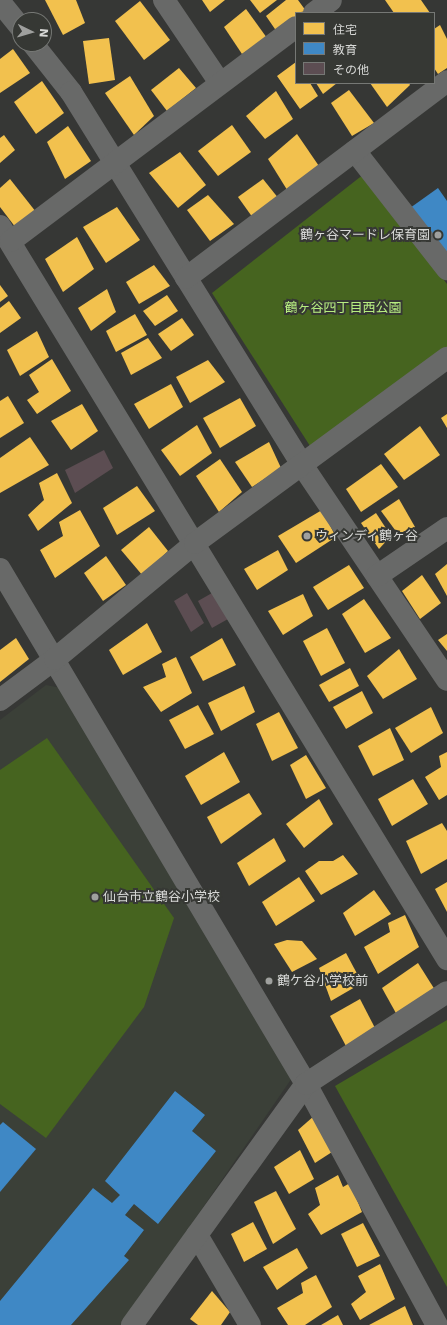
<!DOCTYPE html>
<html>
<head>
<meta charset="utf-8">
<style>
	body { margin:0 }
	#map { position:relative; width:447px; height:1325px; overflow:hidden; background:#363735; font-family:"DejaVu Sans","Noto Sans JP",sans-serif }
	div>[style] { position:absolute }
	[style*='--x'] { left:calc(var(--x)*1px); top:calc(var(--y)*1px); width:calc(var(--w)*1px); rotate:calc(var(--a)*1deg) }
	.built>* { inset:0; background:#3b4038 }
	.green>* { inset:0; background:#46641f }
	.homes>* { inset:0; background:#f2c14e }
	.schools>* { inset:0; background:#3f88c5 }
	.building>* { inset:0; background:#5c4d52 }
	.minor>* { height:22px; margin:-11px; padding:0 11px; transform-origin:11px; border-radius:11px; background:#686968 }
	.dots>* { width:11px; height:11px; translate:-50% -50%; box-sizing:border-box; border:2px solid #363834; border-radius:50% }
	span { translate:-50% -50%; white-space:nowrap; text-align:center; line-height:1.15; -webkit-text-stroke:4px #363834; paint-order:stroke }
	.poi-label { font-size:13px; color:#d7d8d6 }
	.right { translate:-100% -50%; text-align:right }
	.left { translate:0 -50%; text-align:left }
	.park-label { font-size:13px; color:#b7ed81 }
	.legend { position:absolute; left:295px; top:12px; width:140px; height:72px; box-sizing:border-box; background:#363834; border:1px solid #767875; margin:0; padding:5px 7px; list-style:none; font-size:12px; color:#d7d8d6 }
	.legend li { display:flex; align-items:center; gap:8px; height:20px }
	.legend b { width:20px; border:1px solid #767875 }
	.north { position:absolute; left:12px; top:12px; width:40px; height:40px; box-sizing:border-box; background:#363834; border:1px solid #767875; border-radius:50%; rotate:95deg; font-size:11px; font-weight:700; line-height:16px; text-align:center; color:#d7d8d6 }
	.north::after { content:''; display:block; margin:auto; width:14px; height:18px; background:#9fa09e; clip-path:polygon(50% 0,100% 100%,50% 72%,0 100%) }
</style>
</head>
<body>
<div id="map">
	<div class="built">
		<div style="clip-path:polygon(46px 685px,66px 689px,294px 1075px,122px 1325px,0 1325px,0 720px)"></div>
	</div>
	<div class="green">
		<div style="clip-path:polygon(364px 174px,447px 284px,447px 348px,310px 446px,212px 293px)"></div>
		<div style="clip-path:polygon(47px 738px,174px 918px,144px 1007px,46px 1138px,0 1104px,0 770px)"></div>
		<div style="clip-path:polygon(447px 1020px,447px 1287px,335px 1086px)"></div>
	</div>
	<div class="homes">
		<div style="clip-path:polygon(45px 0,76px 0,85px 23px,63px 35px)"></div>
		<div style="clip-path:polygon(202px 0,225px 0,210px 12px)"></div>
		<div style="clip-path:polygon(250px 0,277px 0,260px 13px)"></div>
		<div style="clip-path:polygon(286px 0,298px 0,306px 11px,296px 13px,296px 19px,277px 32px,266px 16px)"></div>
		<div style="clip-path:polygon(385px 0,421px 0,430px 13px,394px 13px)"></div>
		<div style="clip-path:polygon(140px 1px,170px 40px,144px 60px,115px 21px)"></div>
		<div style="clip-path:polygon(246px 9px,267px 38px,242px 54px,224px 27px)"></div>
		<div style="clip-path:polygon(440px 25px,447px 39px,447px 68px,438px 74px,434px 68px,434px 29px)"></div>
		<div style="clip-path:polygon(109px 38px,115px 80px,89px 84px,83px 41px)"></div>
		<div style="clip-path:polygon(13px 49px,30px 73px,0 93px,0 59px)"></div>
		<div style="clip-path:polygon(296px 62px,296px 83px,310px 83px,318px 96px,300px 109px,277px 76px)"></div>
		<div style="clip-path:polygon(179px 68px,196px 88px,167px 111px,151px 90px)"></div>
		<div style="clip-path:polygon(130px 76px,154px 116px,134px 135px,105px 93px)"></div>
		<div style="clip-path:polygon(42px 81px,64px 113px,36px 134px,14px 102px)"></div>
		<div style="clip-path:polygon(316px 83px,337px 83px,323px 94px)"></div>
		<div style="clip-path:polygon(370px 83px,409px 83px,410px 85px,387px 107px)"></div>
		<div style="clip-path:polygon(349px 90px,374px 123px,352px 136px,331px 103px)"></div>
		<div style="clip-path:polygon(276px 91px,293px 119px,265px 139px,246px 116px)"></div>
		<div style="clip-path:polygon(232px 125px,251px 152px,218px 176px,198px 151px)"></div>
		<div style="clip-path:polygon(68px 126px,91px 161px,65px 179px,47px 142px)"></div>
		<div style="clip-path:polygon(297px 134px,321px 169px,289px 193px,268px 159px)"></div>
		<div style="clip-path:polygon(4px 135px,15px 150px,0 163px,0 138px)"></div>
		<div style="clip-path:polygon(180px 152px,206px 185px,178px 208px,149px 173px)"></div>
		<div style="clip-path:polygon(10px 179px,36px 212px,16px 228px,0 207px,0 188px)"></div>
		<div style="clip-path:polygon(263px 179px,279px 199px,253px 218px,238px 197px)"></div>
		<div style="clip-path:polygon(208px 195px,234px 224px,210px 241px,187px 210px)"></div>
		<div style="clip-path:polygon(117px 207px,140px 240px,106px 263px,83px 227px)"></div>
		<div style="clip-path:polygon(77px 237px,94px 269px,63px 292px,45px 259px)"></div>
		<div style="clip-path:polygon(154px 265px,170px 286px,139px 304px,126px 282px)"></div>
		<div style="clip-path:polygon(0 285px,8px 296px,0 302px)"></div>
		<div style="clip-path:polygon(107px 289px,116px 312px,91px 331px,78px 308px)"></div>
		<div style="clip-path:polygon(167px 295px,178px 311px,155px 326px,143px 311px)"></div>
		<div style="clip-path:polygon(9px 301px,21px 318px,0 333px,0 308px)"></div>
		<div style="clip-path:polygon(135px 314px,147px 335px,116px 352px,106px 331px)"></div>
		<div style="clip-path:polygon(182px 318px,194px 335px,171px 351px,158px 334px)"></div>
		<div style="clip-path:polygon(37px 331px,49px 357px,20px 376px,7px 350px)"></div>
		<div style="clip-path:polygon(148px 338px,162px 358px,131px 375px,121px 353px)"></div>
		<div style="clip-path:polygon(52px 359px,71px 391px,37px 414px,27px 400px,39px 392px,29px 375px)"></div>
		<div style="clip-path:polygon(208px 360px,225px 382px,190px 403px,176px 377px)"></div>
		<div style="clip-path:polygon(171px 384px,183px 407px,149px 429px,134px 404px)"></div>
		<div style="clip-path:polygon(8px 396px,24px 423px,0 438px,0 401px)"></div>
		<div style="clip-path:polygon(240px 398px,256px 426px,220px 448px,203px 418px)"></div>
		<div style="clip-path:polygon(82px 404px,98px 431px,71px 450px,51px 421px)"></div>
		<div style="clip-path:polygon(447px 414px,447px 428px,441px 418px)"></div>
		<div style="clip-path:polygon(197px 425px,212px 453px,180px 476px,161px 450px)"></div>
		<div style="clip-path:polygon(420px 426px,440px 455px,404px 480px,384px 454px)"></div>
		<div style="clip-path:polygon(30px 437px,49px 465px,0 493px,0 458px)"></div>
		<div style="clip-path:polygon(269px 442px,281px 468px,252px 487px,235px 462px)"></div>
		<div style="clip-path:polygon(220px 459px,242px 492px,219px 512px,196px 476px)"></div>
		<div style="clip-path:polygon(381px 464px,398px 487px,361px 512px,346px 489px)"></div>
		<div style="clip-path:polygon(57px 473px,72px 503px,38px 531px,28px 515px,44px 500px,39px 483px)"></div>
		<div style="clip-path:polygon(137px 486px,155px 511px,117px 535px,103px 508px)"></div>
		<div style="clip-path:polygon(399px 499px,415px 527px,398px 534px,381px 511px)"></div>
		<div style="clip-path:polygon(80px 510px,100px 546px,55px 578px,40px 550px,63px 536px,59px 522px)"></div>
		<div style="clip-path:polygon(322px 510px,336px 537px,296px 563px,278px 536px)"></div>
		<div style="clip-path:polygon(376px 513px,391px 536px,379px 549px,361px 523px)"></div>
		<div style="clip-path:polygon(149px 527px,168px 551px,143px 576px,121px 550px)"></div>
		<div style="clip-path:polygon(278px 550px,288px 570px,257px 590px,244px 569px)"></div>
		<div style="clip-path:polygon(106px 556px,126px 585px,103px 601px,84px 573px)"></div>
		<div style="clip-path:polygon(447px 564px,447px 596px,435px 574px)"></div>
		<div style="clip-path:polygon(349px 565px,364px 588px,328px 610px,313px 587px)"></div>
		<div style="clip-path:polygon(422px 575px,441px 603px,420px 619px,402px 591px)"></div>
		<div style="clip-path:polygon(303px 594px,313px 616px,283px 635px,268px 611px)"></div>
		<div style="clip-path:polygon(364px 599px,391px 638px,365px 653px,342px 614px)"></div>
		<div style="clip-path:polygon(147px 623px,162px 652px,123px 675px,109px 650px)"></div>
		<div style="clip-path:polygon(327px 628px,345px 663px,321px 676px,303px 641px)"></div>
		<div style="clip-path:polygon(447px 634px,447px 651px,438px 640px)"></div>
		<div style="clip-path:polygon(16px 638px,29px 659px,0 682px,0 650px)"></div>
		<div style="clip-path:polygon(222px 638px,236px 665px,203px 681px,190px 657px)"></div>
		<div style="clip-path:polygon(399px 649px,417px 679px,383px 699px,367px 676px)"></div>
		<div style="clip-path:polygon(176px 657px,192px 693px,161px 712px,143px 687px,166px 677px,162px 664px)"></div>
		<div style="clip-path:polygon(350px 668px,359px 686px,329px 702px,319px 685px)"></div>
		<div style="clip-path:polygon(244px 686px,255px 712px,221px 731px,208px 703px)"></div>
		<div style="clip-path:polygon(362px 691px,373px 713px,346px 729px,333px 707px)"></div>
		<div style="clip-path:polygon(198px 705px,214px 734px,185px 749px,169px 720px)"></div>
		<div style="clip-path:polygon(431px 707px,443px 733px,411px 753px,395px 728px)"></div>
		<div style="clip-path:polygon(279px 712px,298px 748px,272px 761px,256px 724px)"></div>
		<div style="clip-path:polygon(390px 728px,404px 760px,373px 776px,358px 746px)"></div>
		<div style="clip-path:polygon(224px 752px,240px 782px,201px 805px,185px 776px)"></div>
		<div style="clip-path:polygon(447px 752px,447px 795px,439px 800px,425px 777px,441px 767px,439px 756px)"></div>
		<div style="clip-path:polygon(306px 755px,326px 788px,306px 799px,290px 765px)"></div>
		<div style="clip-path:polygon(413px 779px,428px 804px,392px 826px,378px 799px)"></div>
		<div style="clip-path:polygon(249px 793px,262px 814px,221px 844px,207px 817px)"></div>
		<div style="clip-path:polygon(319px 799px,333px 824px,304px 848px,286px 824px)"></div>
		<div style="clip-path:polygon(442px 823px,447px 831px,447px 859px,421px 874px,406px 841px)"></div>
		<div style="clip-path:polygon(274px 838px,286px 861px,249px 886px,237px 863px)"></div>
		<div style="clip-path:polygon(343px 855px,358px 874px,321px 895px,305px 871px,319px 861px,333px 861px)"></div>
		<div style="clip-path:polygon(299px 877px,315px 901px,276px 926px,262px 902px)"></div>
		<div style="clip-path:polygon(447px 882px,447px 912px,435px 889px)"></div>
		<div style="clip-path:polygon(374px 890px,391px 914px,355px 936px,343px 913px)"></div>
		<div style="clip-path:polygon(405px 915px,419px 947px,378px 974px,364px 947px,390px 932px,388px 923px)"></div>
		<div style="clip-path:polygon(287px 940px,302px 941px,317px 959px,292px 972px,274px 944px)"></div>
		<div style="clip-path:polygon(346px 953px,362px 983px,331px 1001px,319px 968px)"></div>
		<div style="clip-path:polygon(418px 963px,435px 990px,397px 1015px,382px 988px)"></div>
		<div style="clip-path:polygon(360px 999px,375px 1028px,346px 1046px,330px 1016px)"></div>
		<div style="clip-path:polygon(314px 1116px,332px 1152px,315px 1163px,298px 1130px)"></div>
		<div style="clip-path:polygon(300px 1150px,314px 1179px,289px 1194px,274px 1167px)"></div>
		<div style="clip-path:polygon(338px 1175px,343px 1187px,350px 1183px,362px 1212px,321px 1235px,308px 1214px,320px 1205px,315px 1188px)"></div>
		<div style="clip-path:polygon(276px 1191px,296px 1229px,273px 1244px,254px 1202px)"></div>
		<div style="clip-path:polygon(253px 1222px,267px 1249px,244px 1262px,231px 1234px)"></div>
		<div style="clip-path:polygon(363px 1223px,380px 1256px,357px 1267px,341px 1234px)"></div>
		<div style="clip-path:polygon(297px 1248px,308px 1268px,277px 1290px,263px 1267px)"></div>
		<div style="clip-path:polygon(380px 1264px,395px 1299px,360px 1320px,351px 1304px,366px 1292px,358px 1276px)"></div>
		<div style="clip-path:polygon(316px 1275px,332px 1307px,305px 1325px,288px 1325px,277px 1308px,303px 1293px,301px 1283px)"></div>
		<div style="clip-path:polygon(212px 1291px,230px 1312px,221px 1325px,198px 1325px,190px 1319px)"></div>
		<div style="clip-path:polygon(405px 1306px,413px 1325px,369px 1325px)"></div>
		<div style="clip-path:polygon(338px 1315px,343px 1325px,321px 1325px)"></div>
	</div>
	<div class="schools">
		<div style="clip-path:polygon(438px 188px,447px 201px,447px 262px,410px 208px)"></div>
		<div style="clip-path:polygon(175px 1091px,205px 1115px,192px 1131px,216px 1151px,158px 1224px,134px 1204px,125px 1215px,144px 1230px,124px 1256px,129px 1260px,71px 1325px,0 1325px,0 1301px,93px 1188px,112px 1203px,120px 1195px,105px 1181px)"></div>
		<div style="clip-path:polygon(3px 1122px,36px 1149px,0 1192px,0 1125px)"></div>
	</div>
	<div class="building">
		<div style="clip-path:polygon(104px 450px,113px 468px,75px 493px,65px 470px)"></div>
		<div style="clip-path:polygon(187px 593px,204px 623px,191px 632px,174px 601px)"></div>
		<div style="clip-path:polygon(212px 593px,228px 619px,212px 628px,198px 601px)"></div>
	</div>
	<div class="minor">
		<div style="--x:164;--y:0;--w:100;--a:56"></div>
		<div style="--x:0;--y:2;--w:32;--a:51"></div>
		<div style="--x:314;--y:13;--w:21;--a:-37"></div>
		<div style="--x:33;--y:44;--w:61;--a:51.6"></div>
		<div style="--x:71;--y:92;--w:439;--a:58.2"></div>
		<div style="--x:302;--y:465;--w:259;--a:56"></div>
		<div style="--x:355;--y:151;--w:150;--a:52.1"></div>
		<div style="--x:0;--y:226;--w:859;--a:58.62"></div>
		<div style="--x:11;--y:241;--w:356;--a:-36.9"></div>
		<div style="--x:186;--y:278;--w:327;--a:-37"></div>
		<div style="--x:0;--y:569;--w:599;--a:59.28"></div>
		<div style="--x:306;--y:1084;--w:274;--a:61.5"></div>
		<div style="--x:377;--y:576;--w:85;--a:-34.4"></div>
		<div style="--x:0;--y:700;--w:69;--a:-36.7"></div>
		<div style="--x:55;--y:659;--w:182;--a:-39.6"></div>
		<div style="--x:195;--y:543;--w:313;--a:-36.3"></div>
		<div style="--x:197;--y:1235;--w:104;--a:59.5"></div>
		<div style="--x:132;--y:1325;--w:297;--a:-54.2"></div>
		<div style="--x:306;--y:1084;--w:168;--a:-33.1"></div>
	</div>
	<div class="dots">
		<div style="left:438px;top:235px;background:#9fa09e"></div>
		<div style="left:307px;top:536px;background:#9fa09e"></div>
		<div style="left:95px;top:897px;background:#9fa09e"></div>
		<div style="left:269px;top:981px;background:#9fa09e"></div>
	</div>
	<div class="poi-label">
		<span class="right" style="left:430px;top:235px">鶴ヶ谷マードレ保育園</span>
		<span class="left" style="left:315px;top:536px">ウィンディ鶴ヶ谷</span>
		<span class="left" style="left:103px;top:897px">仙台市立鶴谷小学校</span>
		<span class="left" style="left:277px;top:981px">鶴ケ谷小学校前</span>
	</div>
	<div class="park-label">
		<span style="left:343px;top:308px">鶴ヶ谷四丁目西公園</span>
	</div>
	<ul class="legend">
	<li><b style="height:11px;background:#f2c14e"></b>住宅</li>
	<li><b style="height:11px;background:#3f88c5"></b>教育</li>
	<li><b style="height:11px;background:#5c4d52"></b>その他</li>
	</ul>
	<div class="north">N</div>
</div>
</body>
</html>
